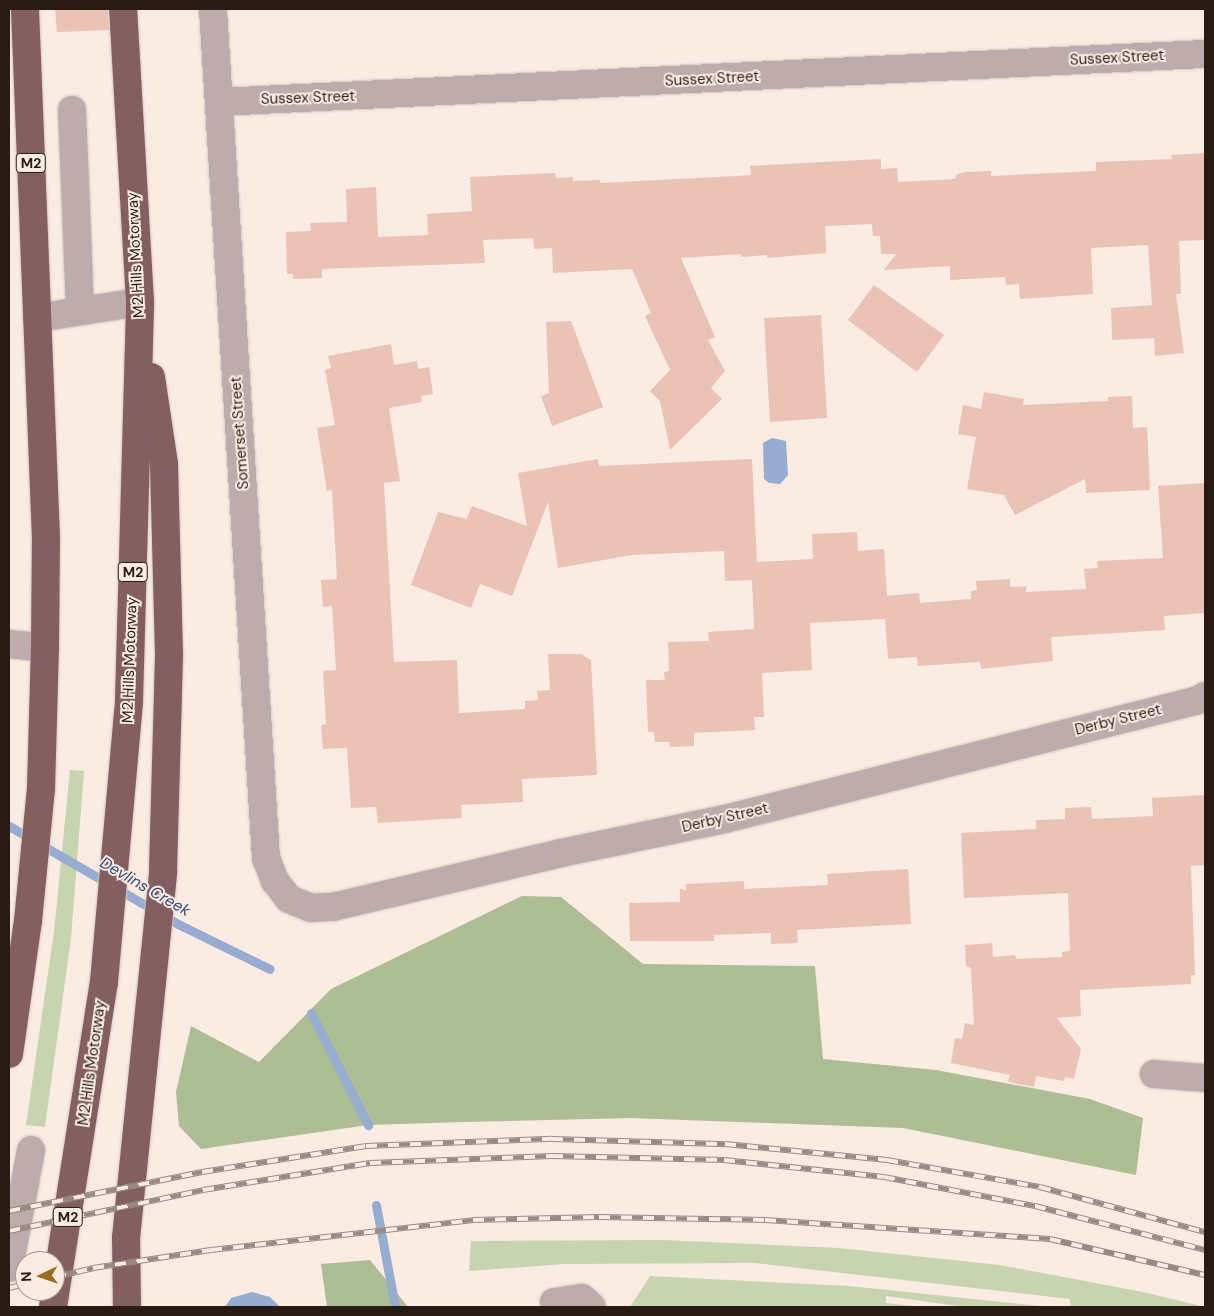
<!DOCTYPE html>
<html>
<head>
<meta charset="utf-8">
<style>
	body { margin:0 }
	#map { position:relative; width:1214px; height:1316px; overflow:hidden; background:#faebe3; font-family:"DM Sans",sans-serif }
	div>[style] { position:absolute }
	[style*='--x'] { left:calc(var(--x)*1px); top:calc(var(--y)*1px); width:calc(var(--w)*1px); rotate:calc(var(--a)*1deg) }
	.green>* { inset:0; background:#c6d4b0 }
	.forest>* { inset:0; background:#adbd94 }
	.water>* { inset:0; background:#96acd1 }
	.stream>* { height:9px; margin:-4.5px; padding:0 4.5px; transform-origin:4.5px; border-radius:4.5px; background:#96acd1 }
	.building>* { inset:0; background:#eac3b6 }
	.roads { filter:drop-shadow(0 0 1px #d4c6be) drop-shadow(0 0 1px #d4c6be) }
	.minor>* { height:28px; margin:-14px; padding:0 14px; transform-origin:14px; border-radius:14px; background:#beabac }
	.highway>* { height:28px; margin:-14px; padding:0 14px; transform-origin:14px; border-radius:14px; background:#835f62 }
	.rail>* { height:5.5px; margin-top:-2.75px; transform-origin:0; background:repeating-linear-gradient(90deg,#faebe3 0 11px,#998b84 0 22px); box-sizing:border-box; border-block:1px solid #998b84 }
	span { translate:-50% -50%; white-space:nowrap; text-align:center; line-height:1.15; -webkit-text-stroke:4px #faebe3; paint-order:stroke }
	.shield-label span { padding:1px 4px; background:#faebe3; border:1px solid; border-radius:4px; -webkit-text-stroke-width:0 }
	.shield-label { font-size:14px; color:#271b14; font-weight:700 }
	.street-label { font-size:15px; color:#271b14 }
	.water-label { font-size:16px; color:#304c7d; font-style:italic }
	.frame { position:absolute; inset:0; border:10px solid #271b14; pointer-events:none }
	.north { position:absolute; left:15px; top:1251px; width:50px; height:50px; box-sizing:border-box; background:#faebe3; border:1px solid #a69890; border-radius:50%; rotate:267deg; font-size:14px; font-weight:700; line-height:20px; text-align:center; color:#271b14 }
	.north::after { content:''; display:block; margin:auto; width:18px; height:22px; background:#9a6e1d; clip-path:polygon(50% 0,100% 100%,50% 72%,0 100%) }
</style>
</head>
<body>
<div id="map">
	<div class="green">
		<div style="clip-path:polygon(70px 770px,84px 771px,71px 938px,45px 1127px,26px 1125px,54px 932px)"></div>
		<div style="clip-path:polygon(663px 1240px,839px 1248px,1000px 1265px,1143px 1292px,1205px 1307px,1071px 1307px,1070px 1299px,755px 1263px,564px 1264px,469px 1271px,471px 1241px)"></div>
		<div style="clip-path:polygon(650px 1276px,849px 1286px,1050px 1307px,965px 1307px,886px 1296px,886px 1303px,921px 1307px,630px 1307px)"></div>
	</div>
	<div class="forest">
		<div style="clip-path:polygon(522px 896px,561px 897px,643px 964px,815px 966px,823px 1059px,936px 1070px,1090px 1099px,1143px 1118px,1136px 1175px,903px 1128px,631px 1118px,464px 1122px,368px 1125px,201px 1149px,179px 1126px,176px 1092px,191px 1026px,259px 1062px,331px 989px)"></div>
		<div style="clip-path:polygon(370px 1260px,408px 1307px,327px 1307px,321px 1264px)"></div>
	</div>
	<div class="water">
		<div style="clip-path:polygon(772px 438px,786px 441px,788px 475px,780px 484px,769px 483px,764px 479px,763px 443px)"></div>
		<div style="clip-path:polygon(252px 1292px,270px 1297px,280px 1307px,225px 1307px,231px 1298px)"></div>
	</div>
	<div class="stream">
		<div style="--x:9;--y:826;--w:195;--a:30.1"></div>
		<div style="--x:178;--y:924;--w:102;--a:26.1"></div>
		<div style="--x:311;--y:1013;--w:126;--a:63"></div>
		<div style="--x:376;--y:1205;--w:104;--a:79.4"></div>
	</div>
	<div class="building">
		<div style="clip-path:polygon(55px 9px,108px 9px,109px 30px,57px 32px)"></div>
		<div style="clip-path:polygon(1205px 153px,1205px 240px,1179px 241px,1181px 294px,1176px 294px,1184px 353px,1155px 356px,1154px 338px,1112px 340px,1111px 308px,1152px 305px,1148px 245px,1091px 248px,1093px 294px,1020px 299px,1019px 284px,1006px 285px,1005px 277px,950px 280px,950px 266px,884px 270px,896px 254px,881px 254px,880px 236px,873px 236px,872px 224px,825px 226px,826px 253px,767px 258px,767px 255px,741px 257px,741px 254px,681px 258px,715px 337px,708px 340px,725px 371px,711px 388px,722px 399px,670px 450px,660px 401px,650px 391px,670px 370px,645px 316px,651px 313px,632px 269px,553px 273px,552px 248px,534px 249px,533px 238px,483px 240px,485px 263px,322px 269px,322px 278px,293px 279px,293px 274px,287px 274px,286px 232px,311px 231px,310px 223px,347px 222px,346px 189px,376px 187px,378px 237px,428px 235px,427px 214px,472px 211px,470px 177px,555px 173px,556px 178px,573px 177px,573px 181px,600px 180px,600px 183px,736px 176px,751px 175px,750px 166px,881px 159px,881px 169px,897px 168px,898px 182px,955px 179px,956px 175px,965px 172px,991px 171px,991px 176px,1096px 171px,1096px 162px,1172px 159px,1171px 155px)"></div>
		<div style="clip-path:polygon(874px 285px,944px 335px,917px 372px,848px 320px)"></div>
		<div style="clip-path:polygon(821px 315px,827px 418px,770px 422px,764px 318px)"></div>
		<div style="clip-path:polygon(571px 321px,603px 407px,552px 426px,541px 396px,549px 393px,546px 322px)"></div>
		<div style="clip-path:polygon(391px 344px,394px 365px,417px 361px,418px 369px,429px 367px,433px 394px,421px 396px,422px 402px,389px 408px,400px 481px,384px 483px,394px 662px,457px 660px,459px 713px,525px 709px,525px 701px,538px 700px,537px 691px,550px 690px,548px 654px,581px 654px,591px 660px,597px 775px,522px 779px,523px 802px,461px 805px,462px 818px,378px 823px,376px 807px,351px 808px,347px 748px,323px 749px,321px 725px,326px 724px,323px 671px,336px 670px,332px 606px,323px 607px,321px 580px,337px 579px,332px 490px,327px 491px,317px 428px,335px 425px,325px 370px,331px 368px,328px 356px)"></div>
		<div style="clip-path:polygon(984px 392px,1024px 399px,1023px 405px,1108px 401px,1108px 397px,1132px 396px,1133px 428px,1147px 427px,1150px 490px,1086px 493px,1085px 479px,1015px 515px,1004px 495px,967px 489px,976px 437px,958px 434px,963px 405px,981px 409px)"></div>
		<div style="clip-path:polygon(598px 459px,599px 466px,752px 459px,757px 562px,813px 559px,812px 534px,857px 532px,858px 551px,884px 549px,887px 596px,919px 593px,920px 603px,971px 599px,971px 591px,977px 590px,976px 581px,1010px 579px,1010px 587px,1026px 586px,1026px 592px,1086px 589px,1084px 569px,1098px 568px,1097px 561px,1163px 558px,1158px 486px,1205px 483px,1205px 613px,1164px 616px,1165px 630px,1051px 637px,1053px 661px,981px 669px,980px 662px,918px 666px,917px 657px,888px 659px,885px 619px,810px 623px,812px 670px,762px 673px,764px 717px,754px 717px,755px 730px,694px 733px,694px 746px,670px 747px,669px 742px,655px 742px,654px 732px,648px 732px,646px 680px,665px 680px,664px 672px,669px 671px,668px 642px,709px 641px,708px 632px,754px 629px,752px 580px,725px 581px,724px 551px,632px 555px,558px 568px,548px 502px,512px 596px,480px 584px,471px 608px,411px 585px,438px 512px,467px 519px,472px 506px,527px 526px,518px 473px)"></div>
		<div style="clip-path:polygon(1205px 795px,1205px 865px,1191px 866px,1195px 975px,1191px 975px,1191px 984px,1080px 990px,1081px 1016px,1057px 1018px,1081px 1049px,1074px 1079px,1065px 1077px,1064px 1081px,1036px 1076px,1034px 1087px,1008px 1082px,1010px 1075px,951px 1063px,955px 1038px,962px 1039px,965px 1023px,974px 1025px,971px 968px,966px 966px,965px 945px,992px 943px,993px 957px,1015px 955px,1016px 959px,1062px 957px,1062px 952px,1070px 951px,1068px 893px,964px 898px,961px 833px,1036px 829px,1036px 820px,1065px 819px,1065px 808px,1091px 807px,1092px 819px,1153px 816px,1152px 798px)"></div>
		<div style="clip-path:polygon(908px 869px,911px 924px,797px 930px,798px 943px,771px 944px,771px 933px,714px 935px,714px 941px,630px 941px,629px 903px,680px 902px,680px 889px,686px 890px,686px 884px,744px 881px,744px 889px,828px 885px,827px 874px)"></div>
	</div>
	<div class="roads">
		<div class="minor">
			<div style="--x:213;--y:9;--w:851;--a:86.43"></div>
			<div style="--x:266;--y:858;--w:25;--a:69"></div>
			<div style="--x:275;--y:881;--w:23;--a:52"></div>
			<div style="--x:289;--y:899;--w:24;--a:22"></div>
			<div style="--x:311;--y:908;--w:22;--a:-3"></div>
			<div style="--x:333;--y:907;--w:234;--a:-13.3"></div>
			<div style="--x:561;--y:853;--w:167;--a:-11.7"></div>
			<div style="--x:725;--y:819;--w:486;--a:-14.1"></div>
			<div style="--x:1196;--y:701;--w:10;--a:-29"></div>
			<div style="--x:219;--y:102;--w:987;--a:-2.79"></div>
			<div style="--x:72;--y:110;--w:201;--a:87.7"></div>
			<div style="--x:37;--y:318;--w:104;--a:-8.8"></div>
			<div style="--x:9;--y:644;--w:36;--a:6"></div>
			<div style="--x:1154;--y:1074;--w:51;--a:4.5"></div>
			<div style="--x:9;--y:1268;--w:120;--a:-79.4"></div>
			<div style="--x:554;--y:1302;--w:28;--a:-8"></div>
			<div style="--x:582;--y:1298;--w:13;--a:42"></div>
		</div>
		<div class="highway">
			<div style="--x:9;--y:1054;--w:134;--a:-81.9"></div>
			<div style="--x:28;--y:921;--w:133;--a:-84.4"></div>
			<div style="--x:41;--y:789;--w:141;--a:-88.4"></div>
			<div style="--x:45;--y:648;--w:109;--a:-89.5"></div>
			<div style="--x:46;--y:539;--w:530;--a:-92.27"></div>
			<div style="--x:53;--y:1307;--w:329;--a:-81.1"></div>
			<div style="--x:104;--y:982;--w:282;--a:-84.9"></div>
			<div style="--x:129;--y:701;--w:399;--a:-88.4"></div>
			<div style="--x:140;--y:302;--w:293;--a:-93.3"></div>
			<div style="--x:127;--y:1307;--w:69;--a:-90.8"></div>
			<div style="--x:126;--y:1238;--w:369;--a:-84.2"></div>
			<div style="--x:163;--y:871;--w:216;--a:-88.4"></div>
			<div style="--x:169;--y:655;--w:191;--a:-91.5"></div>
			<div style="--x:164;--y:464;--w:88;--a:-98.5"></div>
		</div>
	</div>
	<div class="rail">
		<div style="--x:9;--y:1211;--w:197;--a:-11.4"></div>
		<div style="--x:202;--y:1172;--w:166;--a:-9"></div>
		<div style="--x:366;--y:1146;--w:186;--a:-2.2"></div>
		<div style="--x:552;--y:1139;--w:173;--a:1.7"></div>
		<div style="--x:725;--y:1144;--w:163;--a:5.6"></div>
		<div style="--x:887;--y:1160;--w:155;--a:10"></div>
		<div style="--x:1040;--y:1187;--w:171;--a:15.3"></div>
		<div style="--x:9;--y:1231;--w:198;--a:-11.9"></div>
		<div style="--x:203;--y:1190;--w:169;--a:-9.2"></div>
		<div style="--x:370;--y:1163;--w:182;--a:-2.2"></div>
		<div style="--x:552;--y:1156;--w:172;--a:1.3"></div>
		<div style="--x:724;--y:1160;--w:161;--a:6.1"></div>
		<div style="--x:884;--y:1177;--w:154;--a:10.9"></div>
		<div style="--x:1035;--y:1206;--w:176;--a:14.5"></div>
		<div style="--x:55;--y:1277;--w:39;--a:-13"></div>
		<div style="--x:93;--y:1268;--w:119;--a:-8.7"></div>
		<div style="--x:211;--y:1250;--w:264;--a:-6.5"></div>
		<div style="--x:473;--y:1220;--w:126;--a:-1.4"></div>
		<div style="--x:599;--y:1217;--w:166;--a:1"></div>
		<div style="--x:765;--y:1220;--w:286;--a:3.8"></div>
		<div style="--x:1050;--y:1239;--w:159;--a:13.1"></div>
		<div style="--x:9;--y:1288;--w:16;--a:-14"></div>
	</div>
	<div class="shield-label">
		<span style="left:31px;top:163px">M2</span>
		<span style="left:133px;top:572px">M2</span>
		<span style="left:68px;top:1217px">M2</span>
	</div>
	<div class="street-label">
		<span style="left:1117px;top:58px;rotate:-3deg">Sussex Street</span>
		<span style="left:712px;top:79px;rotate:-3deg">Sussex Street</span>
		<span style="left:308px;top:98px;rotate:-2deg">Sussex Street</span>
		<span style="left:136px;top:255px;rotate:-93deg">M2 Hills Motorway</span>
		<span style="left:240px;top:433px;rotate:-94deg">Somerset Street</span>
		<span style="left:130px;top:660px;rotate:-88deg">M2 Hills Motorway</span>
		<span style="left:1118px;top:720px;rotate:-14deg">Derby Street</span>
		<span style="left:725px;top:818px;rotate:-13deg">Derby Street</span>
		<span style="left:92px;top:1063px;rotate:-82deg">M2 Hills Motorway</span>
	</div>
	<div class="water-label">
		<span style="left:145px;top:887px;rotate:30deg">Devlins Creek</span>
	</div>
	<div class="frame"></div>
	<div class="north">N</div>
</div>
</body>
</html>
